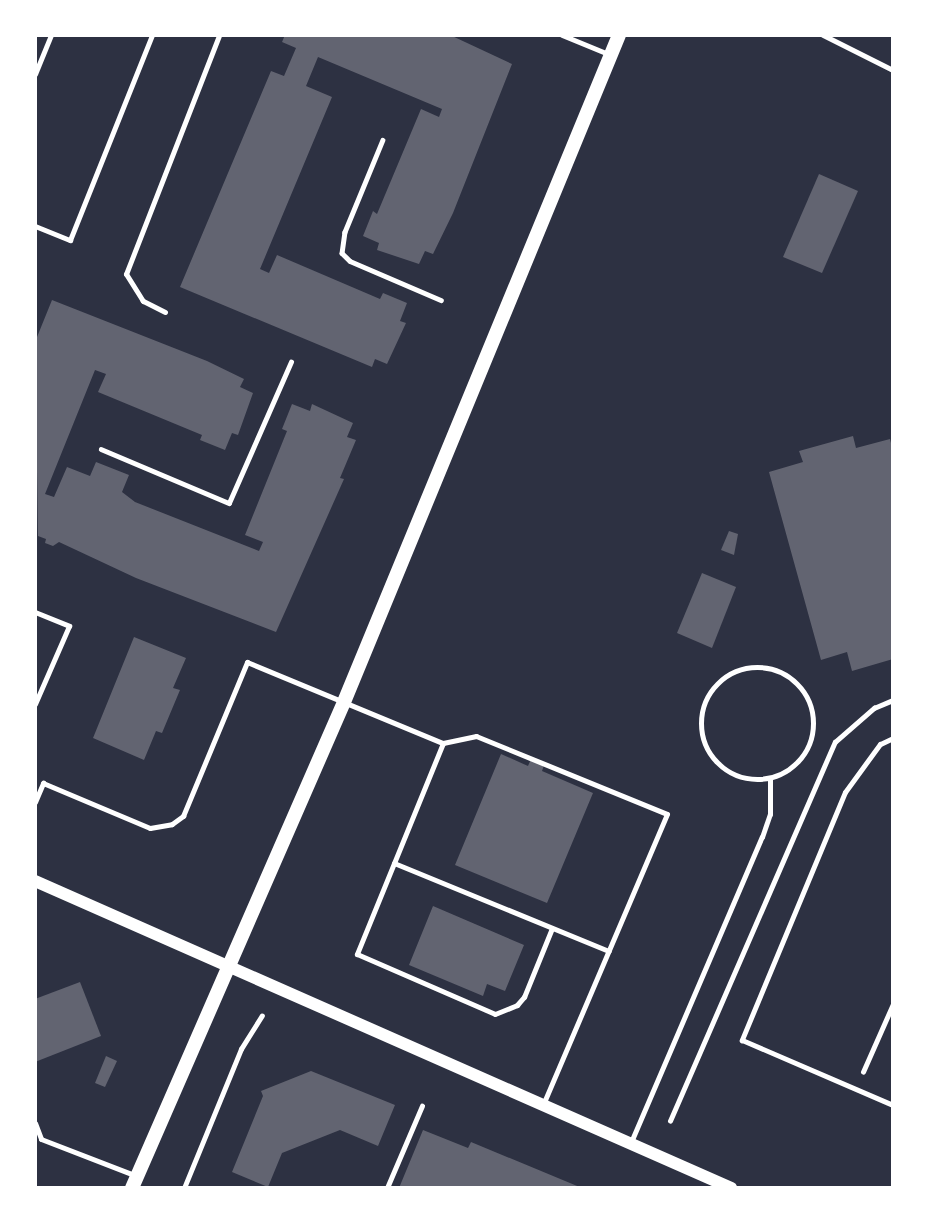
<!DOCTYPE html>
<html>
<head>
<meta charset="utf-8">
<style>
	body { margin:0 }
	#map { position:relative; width:928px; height:1223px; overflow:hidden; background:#2d3142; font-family:Commissioner,sans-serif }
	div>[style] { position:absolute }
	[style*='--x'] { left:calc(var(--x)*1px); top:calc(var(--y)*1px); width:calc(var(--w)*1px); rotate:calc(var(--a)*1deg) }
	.building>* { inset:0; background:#626471 }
	.path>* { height:4.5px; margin:-2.25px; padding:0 2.25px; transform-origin:2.25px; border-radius:2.25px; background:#fff }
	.service>* { height:5px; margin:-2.5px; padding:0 2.5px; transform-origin:2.5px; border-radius:2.5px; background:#fff }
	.service>.ring { margin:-2.5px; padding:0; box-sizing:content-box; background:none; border:5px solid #fff; border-radius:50% }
	.tertiary>* { height:12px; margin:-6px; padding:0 6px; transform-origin:6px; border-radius:6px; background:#fff }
	.secondary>* { height:14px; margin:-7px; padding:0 7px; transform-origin:7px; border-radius:7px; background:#fff }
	span { translate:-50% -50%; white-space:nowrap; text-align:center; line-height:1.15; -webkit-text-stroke:5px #fff; paint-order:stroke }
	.frame { position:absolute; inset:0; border:37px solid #fff; pointer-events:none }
</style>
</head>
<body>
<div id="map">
	<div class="building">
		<div style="clip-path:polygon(285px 35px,450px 35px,512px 64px,453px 213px,433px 254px,425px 251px,419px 264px,377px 250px,379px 243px,363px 236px,373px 211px,377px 214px,421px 109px,439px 117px,442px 109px,318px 57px,306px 86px,332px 97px,260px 269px,269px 273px,277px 255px,380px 299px,383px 293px,407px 303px,400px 321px,406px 323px,387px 364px,375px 359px,372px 367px,180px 287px,271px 71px,284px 76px,296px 48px,282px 42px)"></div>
		<div style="clip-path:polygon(819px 174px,858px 191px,822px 273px,783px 257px)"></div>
		<div style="clip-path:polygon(52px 300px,207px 361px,244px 379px,240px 387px,253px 393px,238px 435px,232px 433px,225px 450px,200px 440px,202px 435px,98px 392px,106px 374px,95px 370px,45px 494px,54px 497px,67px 467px,90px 476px,96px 462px,129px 475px,122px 492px,135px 502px,259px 551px,263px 542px,245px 535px,287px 431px,282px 429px,292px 404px,310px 411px,312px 404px,353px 423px,347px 437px,356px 440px,340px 478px,344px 479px,276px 632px,136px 578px,59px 542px,53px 546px,45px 543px,46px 539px,38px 536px,35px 342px)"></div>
		<div style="clip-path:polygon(853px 436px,856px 448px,890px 439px,893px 451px,893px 659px,852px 671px,847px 652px,821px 660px,769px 472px,803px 462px,799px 451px)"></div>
		<div style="clip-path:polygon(729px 531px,738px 534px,734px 555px,721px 550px)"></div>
		<div style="clip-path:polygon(702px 573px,736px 587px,712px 648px,677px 633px)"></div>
		<div style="clip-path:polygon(134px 637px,186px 658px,173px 688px,180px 690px,162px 733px,156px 731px,144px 760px,93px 738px)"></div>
		<div style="clip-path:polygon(501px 754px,528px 766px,531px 759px,544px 765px,542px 771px,593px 793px,547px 903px,455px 865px)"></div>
		<div style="clip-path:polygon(433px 906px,524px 945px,505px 991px,487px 984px,483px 996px,409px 965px)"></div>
		<div style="clip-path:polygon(80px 982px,101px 1036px,35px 1062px,35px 999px)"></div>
		<div style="clip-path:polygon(106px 1056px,117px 1061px,105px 1087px,95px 1083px)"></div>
		<div style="clip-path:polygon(311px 1071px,395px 1105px,378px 1146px,340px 1130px,282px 1153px,268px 1187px,232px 1172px,263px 1096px,261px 1091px)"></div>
		<div style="clip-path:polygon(423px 1130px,468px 1148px,471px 1142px,582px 1188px,399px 1188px)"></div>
	</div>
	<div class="path">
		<div style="--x:383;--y:140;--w:100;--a:112.4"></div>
		<div style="--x:345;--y:232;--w:21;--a:98"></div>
		<div style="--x:342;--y:253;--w:11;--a:45"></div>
		<div style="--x:350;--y:261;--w:99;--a:23.2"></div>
		<div style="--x:101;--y:449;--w:139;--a:22.9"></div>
		<div style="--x:229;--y:503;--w:154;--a:-66.3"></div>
		<div style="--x:863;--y:1072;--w:74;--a:-66.2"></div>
		<div style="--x:670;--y:1121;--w:413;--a:-66.5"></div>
		<div style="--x:835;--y:742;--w:52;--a:-41.1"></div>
		<div style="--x:874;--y:708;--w:21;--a:-23"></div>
		<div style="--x:184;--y:1188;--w:150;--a:-67.7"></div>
		<div style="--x:241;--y:1049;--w:39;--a:-58"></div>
		<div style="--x:387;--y:1188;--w:89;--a:-66.9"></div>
	</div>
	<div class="service">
		<div style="--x:562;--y:35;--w:50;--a:22.4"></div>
		<div style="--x:823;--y:35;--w:78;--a:26.6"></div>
		<div style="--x:35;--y:74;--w:42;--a:-67.7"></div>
		<div style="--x:35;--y:226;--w:38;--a:22"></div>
		<div style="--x:70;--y:240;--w:221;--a:-68.2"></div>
		<div style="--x:165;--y:312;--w:25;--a:-153"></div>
		<div style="--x:143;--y:301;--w:32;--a:-122"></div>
		<div style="--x:126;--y:274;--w:256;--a:-68.7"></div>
		<div style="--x:35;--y:612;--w:37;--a:22"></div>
		<div style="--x:69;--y:626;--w:85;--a:113.6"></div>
		<div class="ring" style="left:701px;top:667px;width:107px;height:107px"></div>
		<div style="--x:893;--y:738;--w:14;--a:155"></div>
		<div style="--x:880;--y:744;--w:59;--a:126.1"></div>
		<div style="--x:845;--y:792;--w:269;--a:112.6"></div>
		<div style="--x:742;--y:1040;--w:164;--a:23.3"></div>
		<div style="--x:443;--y:743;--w:34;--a:-12"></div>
		<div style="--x:476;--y:736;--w:206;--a:22.2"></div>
		<div style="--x:667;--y:814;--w:314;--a:113.1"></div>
		<div style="--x:35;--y:802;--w:21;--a:-67"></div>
		<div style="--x:43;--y:783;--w:116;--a:22.8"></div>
		<div style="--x:150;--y:828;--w:22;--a:-10"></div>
		<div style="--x:172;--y:824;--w:14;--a:-36"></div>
		<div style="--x:183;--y:816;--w:167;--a:-67.4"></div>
		<div style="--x:247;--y:662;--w:212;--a:22.5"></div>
		<div style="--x:443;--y:743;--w:228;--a:112.2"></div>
		<div style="--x:357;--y:954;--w:150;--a:23.5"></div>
		<div style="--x:495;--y:1014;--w:24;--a:-22"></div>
		<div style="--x:517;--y:1005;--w:11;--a:-49"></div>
		<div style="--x:524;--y:997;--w:74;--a:-67.9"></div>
		<div style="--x:394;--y:863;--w:232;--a:22.3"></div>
		<div style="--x:35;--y:1123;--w:17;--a:69"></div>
		<div style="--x:41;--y:1139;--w:103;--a:21.1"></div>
		<div style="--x:631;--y:1142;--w:332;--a:-66.8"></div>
		<div style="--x:762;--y:837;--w:24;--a:-71"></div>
		<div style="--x:770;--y:814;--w:36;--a:-90"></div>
	</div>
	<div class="tertiary">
		<div style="--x:35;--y:881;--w:761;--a:23.8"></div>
	</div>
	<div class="secondary">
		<div style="--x:132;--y:1188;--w:530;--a:-66.43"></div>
		<div style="--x:344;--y:702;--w:721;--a:-67.59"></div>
	</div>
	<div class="frame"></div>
</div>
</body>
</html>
